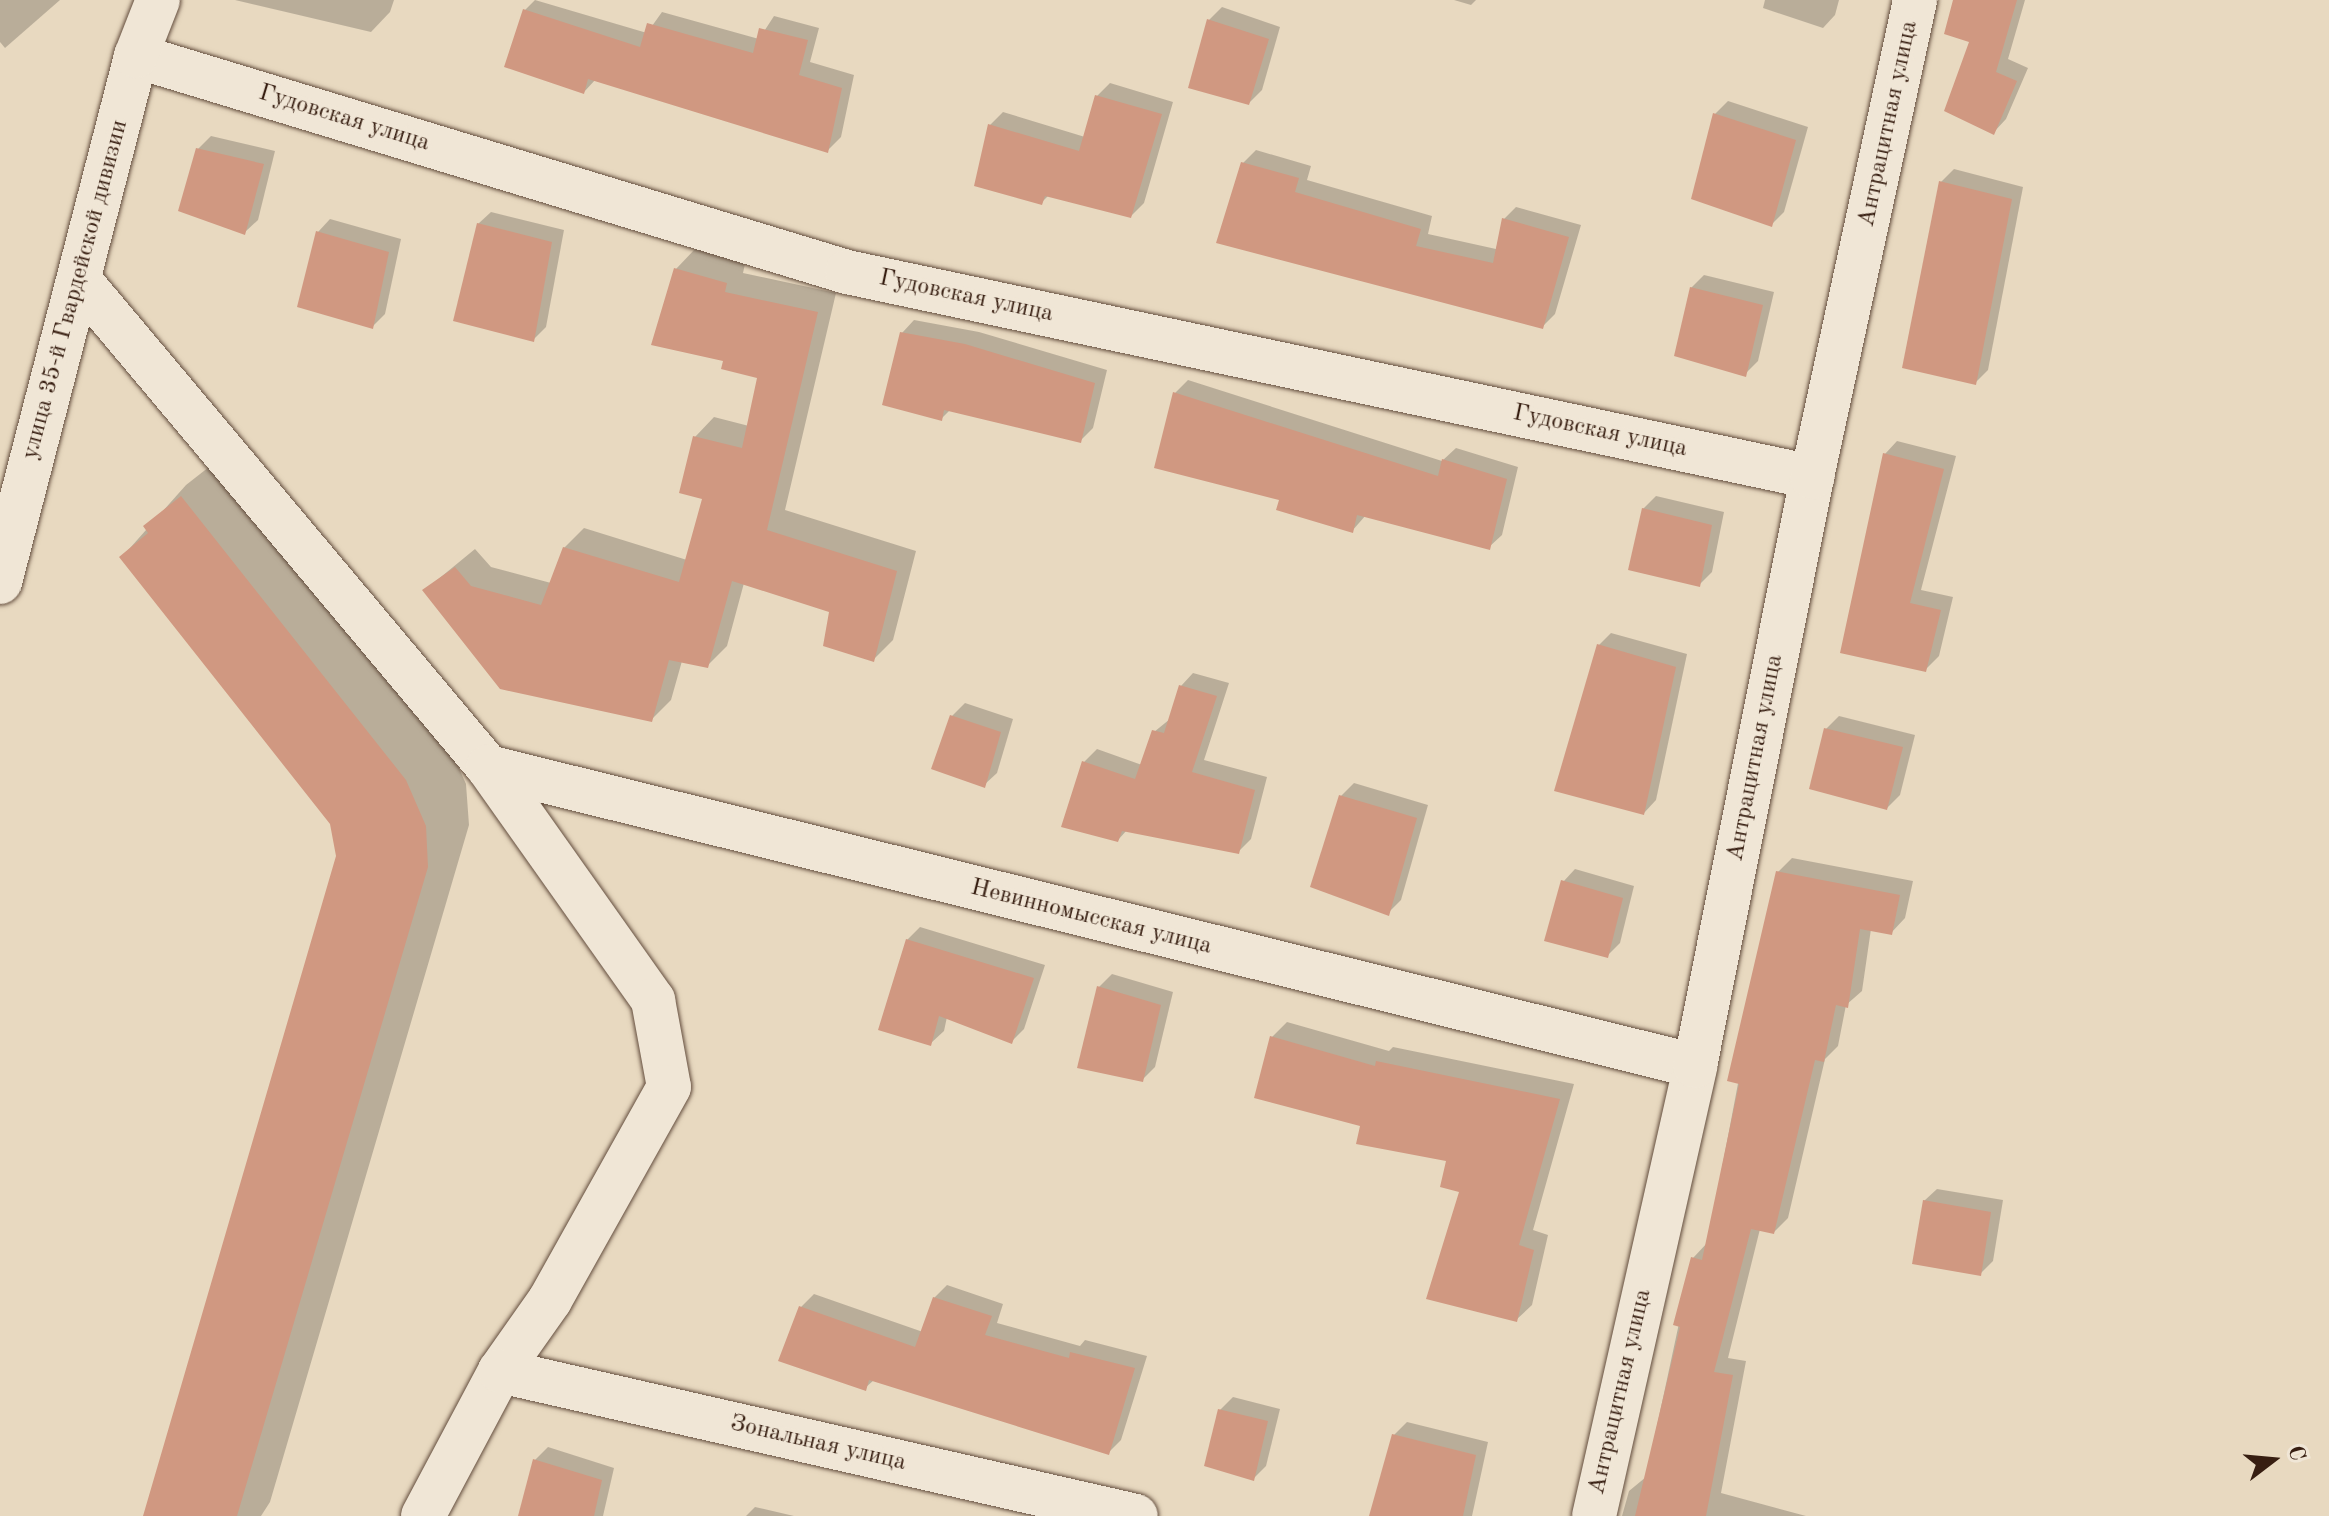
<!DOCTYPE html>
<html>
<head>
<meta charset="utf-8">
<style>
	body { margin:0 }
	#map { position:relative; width:2329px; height:1516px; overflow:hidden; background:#e8d9c0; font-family:"Old Standard TT",serif }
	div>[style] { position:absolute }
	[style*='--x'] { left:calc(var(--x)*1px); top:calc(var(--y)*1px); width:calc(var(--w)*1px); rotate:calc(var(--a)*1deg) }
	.shadow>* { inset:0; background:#0003 }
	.building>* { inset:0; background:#d09881 }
	.roads { filter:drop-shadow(0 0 2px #634d3d) drop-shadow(0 0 2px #634d3d) }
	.minor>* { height:44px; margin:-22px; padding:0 22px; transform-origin:22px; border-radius:22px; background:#f0e6d6 }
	span { translate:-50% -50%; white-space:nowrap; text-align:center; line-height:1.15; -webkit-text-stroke:7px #f0e6d6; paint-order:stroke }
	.street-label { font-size:24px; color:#371e11 }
	.north { position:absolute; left:2233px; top:1420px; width:80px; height:80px; -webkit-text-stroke:6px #f0e6d6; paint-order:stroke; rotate:74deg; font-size:22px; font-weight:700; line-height:32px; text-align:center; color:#371e11 }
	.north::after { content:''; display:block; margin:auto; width:28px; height:36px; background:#371e11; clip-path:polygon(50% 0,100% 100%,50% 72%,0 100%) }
</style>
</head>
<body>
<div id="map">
	<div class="shadow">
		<div style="clip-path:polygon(0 0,60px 0,5px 48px,0 42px)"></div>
		<div style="clip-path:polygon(235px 0,394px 0,390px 12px,371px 32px)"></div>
		<div style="clip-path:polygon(535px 0,647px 33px,662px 12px,759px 39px,774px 16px,819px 28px,810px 62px,854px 75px,841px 137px,828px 150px,596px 79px,584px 92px,525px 10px)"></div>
		<div style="clip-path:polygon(1454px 0,1476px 0,1471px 5px)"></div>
		<div style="clip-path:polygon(1765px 0,1839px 0,1835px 15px,1823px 28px,1763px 8px)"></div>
		<div style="clip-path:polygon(1955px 0,2025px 0,2008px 59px,2028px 68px,2006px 119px,1994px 132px,1971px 40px)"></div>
		<div style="clip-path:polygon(1222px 7px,1280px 27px,1262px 90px,1249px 103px,1209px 20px)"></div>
		<div style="clip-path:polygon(1110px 83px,1173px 102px,1144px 203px,1131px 216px,1049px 195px,1041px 203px,990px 125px,1003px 112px,1085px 137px,1097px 96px)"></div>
		<div style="clip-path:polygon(1728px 101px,1808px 127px,1784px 212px,1771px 225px,1693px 198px,1715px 114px)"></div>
		<div style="clip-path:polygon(211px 136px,275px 151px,258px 220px,245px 232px,198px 149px)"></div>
		<div style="clip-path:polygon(1256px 150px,1311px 166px,1307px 180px,1432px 216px,1428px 234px,1496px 249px,1504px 219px,1516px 207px,1581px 225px,1555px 314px,1542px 327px,1218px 242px,1243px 163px)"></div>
		<div style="clip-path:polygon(1954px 169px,2023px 187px,1988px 370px,1975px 383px,1941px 182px)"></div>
		<div style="clip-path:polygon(491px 212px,564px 230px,546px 327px,533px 340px,478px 224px)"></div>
		<div style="clip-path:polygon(330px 219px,401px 239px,385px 314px,372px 327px,318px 232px)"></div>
		<div style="clip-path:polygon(695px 249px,745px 264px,743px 273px,836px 293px,785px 510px,916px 551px,893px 640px,873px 660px,831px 610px,744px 583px,727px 646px,707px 666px,682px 661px,671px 700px,651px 720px,425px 590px,475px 549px,491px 567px,551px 583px,564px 548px,584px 528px,687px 560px,705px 498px,695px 437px,714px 417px,749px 426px,759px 377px,725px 360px,676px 269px)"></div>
		<div style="clip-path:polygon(1704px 275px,1774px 292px,1758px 361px,1745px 374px,1691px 288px)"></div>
		<div style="clip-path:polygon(914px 320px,979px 332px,1107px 370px,1093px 428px,1080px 441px,950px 410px,941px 419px,902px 333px)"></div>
		<div style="clip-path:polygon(1188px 380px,1442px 461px,1456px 448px,1518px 467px,1502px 535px,1489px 547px,1366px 515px,1352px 531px,1282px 498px,1175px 393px)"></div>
		<div style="clip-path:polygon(1897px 441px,1956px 456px,1921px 590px,1953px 597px,1939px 656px,1926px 669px,1843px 651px,1885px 454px)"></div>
		<div style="clip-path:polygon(223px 456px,446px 739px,466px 784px,469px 825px,270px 1502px,261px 1516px,145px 1516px,338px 856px,332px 824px,122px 557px,186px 485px)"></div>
		<div style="clip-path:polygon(1656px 496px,1724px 512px,1712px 572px,1699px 585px,1643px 509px)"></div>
		<div style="clip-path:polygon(1611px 633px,1687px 654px,1656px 800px,1644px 813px,1599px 645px)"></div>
		<div style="clip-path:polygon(1193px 673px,1229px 683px,1204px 760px,1267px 777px,1251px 839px,1238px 852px,1127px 830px,1118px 840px,1084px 762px,1097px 749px,1142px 765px,1154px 732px,1170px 719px,1181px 686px)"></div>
		<div style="clip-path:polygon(965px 703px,1013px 719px,997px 773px,984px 785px,952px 716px)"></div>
		<div style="clip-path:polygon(1839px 716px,1915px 735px,1900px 795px,1887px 808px,1826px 729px)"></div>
		<div style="clip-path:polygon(1354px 783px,1428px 805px,1401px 900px,1388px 913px,1341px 796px)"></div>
		<div style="clip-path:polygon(1792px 858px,1913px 881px,1905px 918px,1891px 933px,1871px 929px,1862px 991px,1846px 1005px,1838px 1046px,1825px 1059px,1788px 1218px,1774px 1232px,1760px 1229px,1728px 1358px,1746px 1361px,1721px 1493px,1806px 1516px,1622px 1516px,1629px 1491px,1646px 1477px,1693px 1258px,1708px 1242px,1778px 872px)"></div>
		<div style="clip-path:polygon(1575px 869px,1634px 886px,1620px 943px,1607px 956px,1563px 882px)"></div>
		<div style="clip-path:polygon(920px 927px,1045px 965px,1024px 1029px,1011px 1042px,947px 1017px,944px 1031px,931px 1043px,907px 940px)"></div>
		<div style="clip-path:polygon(1112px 974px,1173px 992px,1155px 1067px,1142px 1080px,1099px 987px)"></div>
		<div style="clip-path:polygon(1287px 1022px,1389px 1051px,1393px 1047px,1574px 1084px,1533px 1230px,1548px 1235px,1532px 1305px,1516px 1320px,1448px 1160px,1363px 1125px,1272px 1037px)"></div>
		<div style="clip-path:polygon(1937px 1189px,2003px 1200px,1993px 1261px,1980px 1274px,1924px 1201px)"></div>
		<div style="clip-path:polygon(947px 1285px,1003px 1304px,997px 1323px,1080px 1346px,1085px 1340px,1147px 1356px,1121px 1440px,1108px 1453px,874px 1380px,865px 1388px,781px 1360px,801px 1307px,814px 1294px,923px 1332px,934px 1298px)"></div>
		<div style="clip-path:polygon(1233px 1397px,1280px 1409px,1266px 1466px,1253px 1479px,1220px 1410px)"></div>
		<div style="clip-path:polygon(1407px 1422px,1488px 1442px,1472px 1516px,1383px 1516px,1394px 1435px)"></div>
		<div style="clip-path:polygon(548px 1447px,614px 1468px,603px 1516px,520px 1516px,535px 1460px)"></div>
		<div style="clip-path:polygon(755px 1507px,794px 1516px,746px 1516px)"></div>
	</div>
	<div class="building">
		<div style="clip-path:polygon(1953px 0,2017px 0,1996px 72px,2017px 81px,1994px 135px,1944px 111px,1969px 42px,1944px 34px)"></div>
		<div style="clip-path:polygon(523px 9px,640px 47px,647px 23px,753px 53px,759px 28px,808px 40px,799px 75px,842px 88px,828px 153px,588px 79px,584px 94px,504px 67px)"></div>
		<div style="clip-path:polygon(1207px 19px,1269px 39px,1249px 105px,1188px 88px)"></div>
		<div style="clip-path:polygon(1095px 95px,1162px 114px,1131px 218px,1045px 196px,1042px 205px,974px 186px,988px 124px,1079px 151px)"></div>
		<div style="clip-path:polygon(1713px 113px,1796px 140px,1772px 227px,1691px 199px)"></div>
		<div style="clip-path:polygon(196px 148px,264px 164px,245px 235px,178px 211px)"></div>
		<div style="clip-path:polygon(1241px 162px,1299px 178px,1295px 192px,1421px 229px,1416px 246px,1493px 263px,1502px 218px,1569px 237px,1543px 329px,1216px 243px)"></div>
		<div style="clip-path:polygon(1939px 181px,2012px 199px,1976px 385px,1902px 368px)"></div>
		<div style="clip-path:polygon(477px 223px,552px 242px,534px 342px,453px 321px)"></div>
		<div style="clip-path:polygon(316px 231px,389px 252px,373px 329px,297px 307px)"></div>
		<div style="clip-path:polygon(674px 268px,727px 283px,725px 292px,818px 312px,767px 530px,897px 571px,874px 662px,823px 646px,829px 612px,732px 581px,708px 668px,669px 660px,652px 722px,500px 689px,422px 590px,455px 567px,471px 586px,541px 605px,563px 547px,679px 582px,702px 499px,679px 493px,693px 436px,742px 448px,757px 378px,721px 369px,723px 361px,651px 345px)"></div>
		<div style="clip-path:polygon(1690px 287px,1763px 305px,1746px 377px,1674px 356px)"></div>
		<div style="clip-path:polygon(900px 332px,965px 344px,1095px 383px,1081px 443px,944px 410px,942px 421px,882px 405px)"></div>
		<div style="clip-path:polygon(1173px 392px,1438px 476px,1442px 459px,1507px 479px,1490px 550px,1357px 515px,1353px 533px,1276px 510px,1279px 500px,1154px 468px)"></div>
		<div style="clip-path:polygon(1883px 453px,1944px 469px,1910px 603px,1941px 610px,1926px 672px,1840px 653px)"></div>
		<div style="clip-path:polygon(181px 496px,406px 780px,426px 826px,428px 867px,237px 1516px,143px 1516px,336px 856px,330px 824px,119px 557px,148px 533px,143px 526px)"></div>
		<div style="clip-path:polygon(1642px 508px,1712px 525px,1700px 587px,1628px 570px)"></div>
		<div style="clip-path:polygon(1597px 644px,1676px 667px,1644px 815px,1554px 791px)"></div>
		<div style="clip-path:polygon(1179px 685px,1217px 696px,1192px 772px,1255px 790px,1239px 854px,1122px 831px,1118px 842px,1061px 827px,1082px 761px,1135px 779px,1152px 730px,1164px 733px)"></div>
		<div style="clip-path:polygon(950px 715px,1001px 732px,985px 788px,931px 769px)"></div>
		<div style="clip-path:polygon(1824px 728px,1903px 747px,1887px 810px,1809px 789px)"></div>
		<div style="clip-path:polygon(1339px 795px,1417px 818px,1389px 916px,1310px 887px)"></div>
		<div style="clip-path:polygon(1776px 871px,1900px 895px,1892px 935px,1860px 929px,1848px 1008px,1836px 1005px,1824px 1062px,1815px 1060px,1774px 1234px,1751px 1229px,1714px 1372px,1733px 1375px,1706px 1516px,1635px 1516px,1680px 1327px,1673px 1325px,1691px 1257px,1702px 1260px,1739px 1084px,1727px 1081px)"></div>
		<div style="clip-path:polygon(1561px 880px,1623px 898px,1608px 958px,1544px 941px)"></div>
		<div style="clip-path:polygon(906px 939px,1034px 978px,1012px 1044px,939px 1016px,931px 1046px,878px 1030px)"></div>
		<div style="clip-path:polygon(1097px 986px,1161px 1005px,1143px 1082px,1077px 1068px)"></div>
		<div style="clip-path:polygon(1270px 1036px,1375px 1066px,1376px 1061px,1560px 1099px,1519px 1245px,1534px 1250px,1517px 1322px,1426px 1299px,1459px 1192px,1440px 1187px,1446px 1161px,1356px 1144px,1360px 1126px,1254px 1098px)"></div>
		<div style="clip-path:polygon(1923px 1200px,1991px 1212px,1981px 1276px,1912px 1264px)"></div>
		<div style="clip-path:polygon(933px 1297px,992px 1316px,985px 1335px,1069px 1358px,1070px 1352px,1135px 1368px,1109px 1455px,869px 1380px,866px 1391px,778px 1361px,799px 1306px,915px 1347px)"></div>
		<div style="clip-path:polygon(1218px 1409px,1268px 1421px,1254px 1481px,1204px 1466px)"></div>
		<div style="clip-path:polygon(1392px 1434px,1476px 1455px,1463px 1516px,1369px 1516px)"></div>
		<div style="clip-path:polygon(533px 1459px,602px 1480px,594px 1516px,518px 1516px)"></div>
	</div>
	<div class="roads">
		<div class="minor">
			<div style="--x:136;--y:56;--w:743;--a:16.9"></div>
			<div style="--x:847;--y:272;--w:987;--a:11.99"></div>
			<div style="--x:80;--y:281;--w:635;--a:49.99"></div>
			<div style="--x:488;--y:767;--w:286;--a:54.7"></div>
			<div style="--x:653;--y:1000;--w:88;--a:79.6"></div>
			<div style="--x:669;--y:1087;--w:244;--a:119.2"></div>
			<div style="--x:550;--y:1300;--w:87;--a:125.2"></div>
			<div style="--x:500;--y:1371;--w:164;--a:118"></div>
			<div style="--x:0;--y:582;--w:543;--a:-75.5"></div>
			<div style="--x:136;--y:56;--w:60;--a:-68.6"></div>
			<div style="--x:488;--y:767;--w:1243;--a:13.91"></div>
			<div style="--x:500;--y:1371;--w:652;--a:12.84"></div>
			<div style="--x:1594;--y:1516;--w:461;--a:-77.3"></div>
			<div style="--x:1695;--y:1066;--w:601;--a:-78.76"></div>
			<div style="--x:1812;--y:477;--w:488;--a:-77.8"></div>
		</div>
	</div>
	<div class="street-label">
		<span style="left:344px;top:119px;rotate:17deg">Гудовская улица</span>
		<span style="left:1889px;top:124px;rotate:-78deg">Антрацитная улица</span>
		<span style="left:76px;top:290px;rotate:-75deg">улица 35-й Гвардейской дивизии</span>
		<span style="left:966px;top:297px;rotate:12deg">Гудовская улица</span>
		<span style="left:1600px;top:432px;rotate:12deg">Гудовская улица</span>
		<span style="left:1756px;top:758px;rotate:-79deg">Антрацитная улица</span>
		<span style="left:1091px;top:918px;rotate:14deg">Невинномысская улица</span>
		<span style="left:1621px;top:1392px;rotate:-77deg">Антрацитная улица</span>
		<span style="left:818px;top:1444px;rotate:13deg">Зональная улица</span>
	</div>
	<div class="north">С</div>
</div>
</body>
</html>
